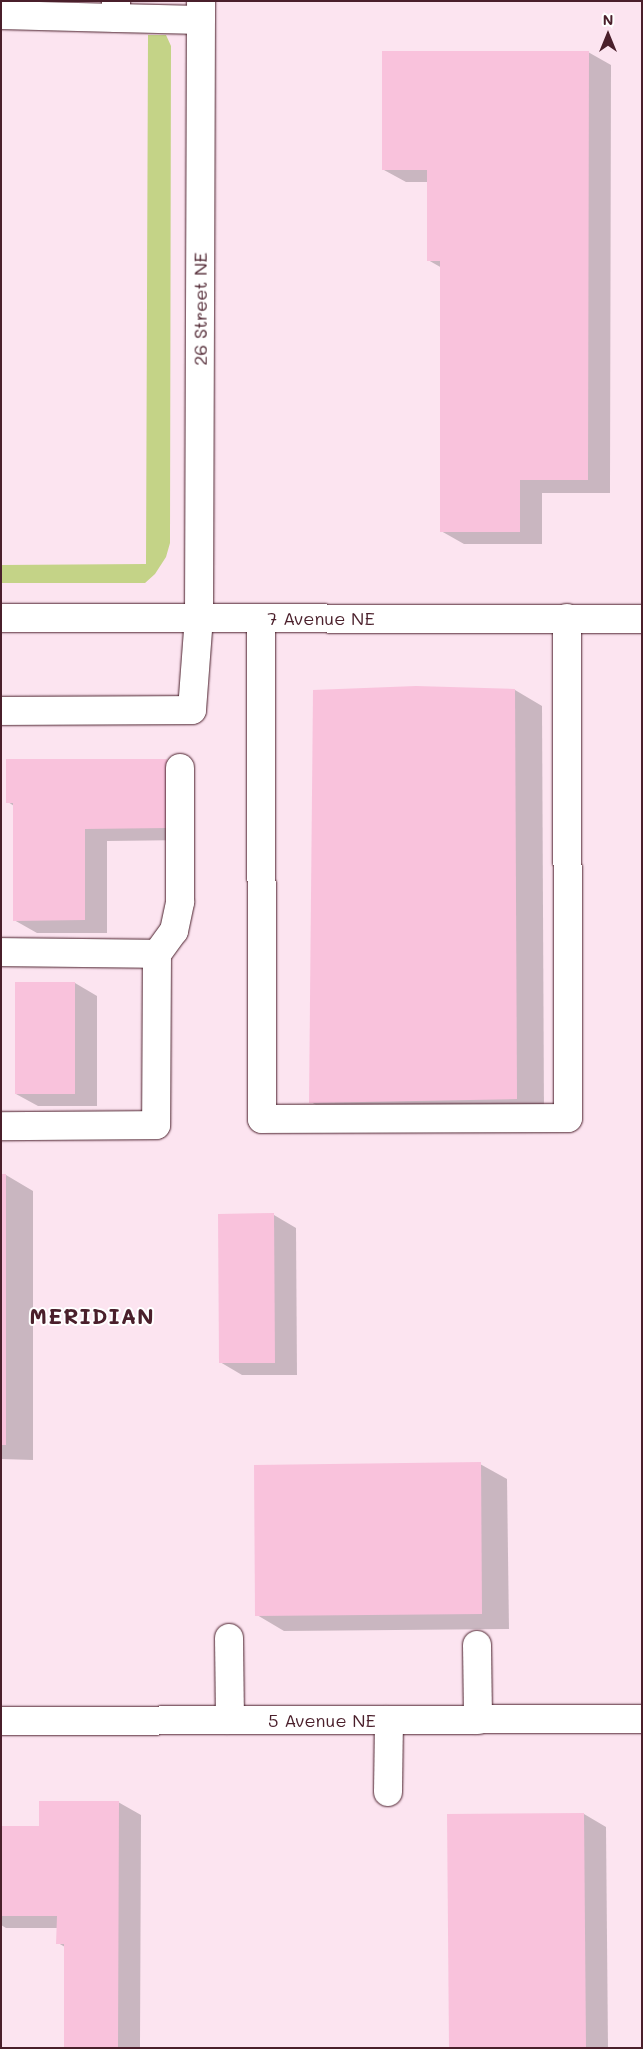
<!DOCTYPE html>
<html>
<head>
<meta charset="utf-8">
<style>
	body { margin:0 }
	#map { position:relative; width:643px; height:2049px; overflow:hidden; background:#fef3f8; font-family:Mali,sans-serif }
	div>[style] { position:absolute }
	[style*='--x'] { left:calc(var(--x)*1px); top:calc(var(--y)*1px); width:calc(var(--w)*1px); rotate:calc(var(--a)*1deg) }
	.built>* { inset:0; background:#fce4f0 }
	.green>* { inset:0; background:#c4d387 }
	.shadow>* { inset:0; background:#0003 }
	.building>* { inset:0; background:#f9c2dc }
	.roads { filter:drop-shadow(0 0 1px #4a1f2b) drop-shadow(0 0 1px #4a1f2b) }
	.minor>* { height:28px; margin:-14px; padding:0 14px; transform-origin:14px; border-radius:14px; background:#fff }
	span { translate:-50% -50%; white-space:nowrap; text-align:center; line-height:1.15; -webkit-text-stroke:4px #fff; paint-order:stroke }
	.street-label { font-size:18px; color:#4a1f2b }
	.district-label { font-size:22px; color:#4a1f2b; font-weight:700; letter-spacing:1px }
	.frame { position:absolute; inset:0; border:2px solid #4a1f2b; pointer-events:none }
	.north { position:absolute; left:583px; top:10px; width:50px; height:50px; -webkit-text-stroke:4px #fff; paint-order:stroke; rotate:0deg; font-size:14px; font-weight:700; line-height:20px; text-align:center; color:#4a1f2b }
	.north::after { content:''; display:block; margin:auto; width:18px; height:22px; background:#4a1f2b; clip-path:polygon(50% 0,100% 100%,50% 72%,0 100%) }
</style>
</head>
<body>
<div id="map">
	<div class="built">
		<div style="clip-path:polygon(1px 1px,642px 1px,642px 2048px,1px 2048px)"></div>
	</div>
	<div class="green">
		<div style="clip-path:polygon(148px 35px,166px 35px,171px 46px,170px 543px,166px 557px,155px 574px,145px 583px,1px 583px,1px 565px,146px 564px)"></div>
	</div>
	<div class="shadow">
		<div style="clip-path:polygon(588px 52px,611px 65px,610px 493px,542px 493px,542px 544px,464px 544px,441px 531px,442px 268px,428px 260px,428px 182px,406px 182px,384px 170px)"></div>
		<div style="clip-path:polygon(515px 690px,542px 706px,544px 1114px,338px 1118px,311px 1102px)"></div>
		<div style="clip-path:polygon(166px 761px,189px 774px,189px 840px,107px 841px,107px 933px,37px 933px,14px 920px,14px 806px,8px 802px)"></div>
		<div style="clip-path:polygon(16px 983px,75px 983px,97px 996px,97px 1106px,38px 1106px,16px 1094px)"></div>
		<div style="clip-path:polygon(1px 1175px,6px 1175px,33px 1191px,33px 1460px,1px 1459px)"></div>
		<div style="clip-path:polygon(274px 1215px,296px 1228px,297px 1375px,242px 1375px,220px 1362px)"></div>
		<div style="clip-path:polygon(480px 1464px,507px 1479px,509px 1629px,284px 1631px,257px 1615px)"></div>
		<div style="clip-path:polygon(118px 1802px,141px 1815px,140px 2048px,65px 2048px,65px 1947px,58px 1943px,58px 1928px,6px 1928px,1px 1925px,1px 1827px,40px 1827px)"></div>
		<div style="clip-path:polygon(584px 1814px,606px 1827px,608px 2048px,450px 2048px)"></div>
	</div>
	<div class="building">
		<div style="clip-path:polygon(382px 51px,589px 51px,588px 480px,520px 480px,520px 532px,440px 532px,440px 261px,427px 261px,427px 170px,382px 170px)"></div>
		<div style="clip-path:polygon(416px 686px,515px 689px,517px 1099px,309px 1103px,313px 690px)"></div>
		<div style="clip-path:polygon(6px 759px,167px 759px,167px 828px,85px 829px,85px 920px,13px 921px,13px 803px,6px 803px)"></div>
		<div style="clip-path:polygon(15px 982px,75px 982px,75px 1094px,15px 1094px)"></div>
		<div style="clip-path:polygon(1px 1174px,6px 1174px,6px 1445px,1px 1445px)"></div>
		<div style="clip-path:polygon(274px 1213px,275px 1363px,219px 1363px,218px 1214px)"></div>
		<div style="clip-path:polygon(481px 1462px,482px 1614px,255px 1616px,254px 1465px)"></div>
		<div style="clip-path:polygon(39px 1801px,119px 1801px,118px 2048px,64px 2048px,64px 1944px,56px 1944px,57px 1916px,1px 1916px,1px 1826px,39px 1826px)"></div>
		<div style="clip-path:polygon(584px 1813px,586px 2048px,449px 2048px,447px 1814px)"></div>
	</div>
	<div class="roads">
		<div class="minor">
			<div style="--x:116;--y:1;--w:17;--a:90"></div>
			<div style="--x:116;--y:18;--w:85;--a:1.3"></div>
			<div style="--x:1;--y:15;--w:115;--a:1.5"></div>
			<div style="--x:1;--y:618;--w:641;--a:0.09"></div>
			<div style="--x:261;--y:618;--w:501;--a:89.89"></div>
			<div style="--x:262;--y:1119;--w:306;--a:-0.2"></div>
			<div style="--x:568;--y:1118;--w:500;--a:-90.11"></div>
			<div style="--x:1;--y:711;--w:191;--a:-0.3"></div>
			<div style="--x:192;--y:710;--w:93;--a:-85.7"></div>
			<div style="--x:199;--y:617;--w:616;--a:-89.81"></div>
			<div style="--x:1;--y:952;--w:156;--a:0.7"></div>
			<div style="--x:157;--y:954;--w:171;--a:90.3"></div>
			<div style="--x:156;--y:1125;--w:155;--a:179.6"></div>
			<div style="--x:157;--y:954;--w:29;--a:-54"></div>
			<div style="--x:174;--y:931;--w:30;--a:-78"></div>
			<div style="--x:180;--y:902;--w:134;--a:-90"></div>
			<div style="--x:229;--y:1638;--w:82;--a:89.3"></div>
			<div style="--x:477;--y:1645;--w:75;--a:89.2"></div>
			<div style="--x:1;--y:1721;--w:641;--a:-0.18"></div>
			<div style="--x:388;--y:1792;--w:72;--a:-89.2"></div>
		</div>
	</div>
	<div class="street-label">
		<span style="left:200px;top:309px;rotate:-90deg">26 Street NE</span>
		<span style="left:321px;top:618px">7 Avenue NE</span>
		<span style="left:322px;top:1720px">5 Avenue NE</span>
	</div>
	<div class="district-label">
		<span style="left:92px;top:1316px">MERIDIAN</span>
	</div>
	<div class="frame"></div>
	<div class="north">N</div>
</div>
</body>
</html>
